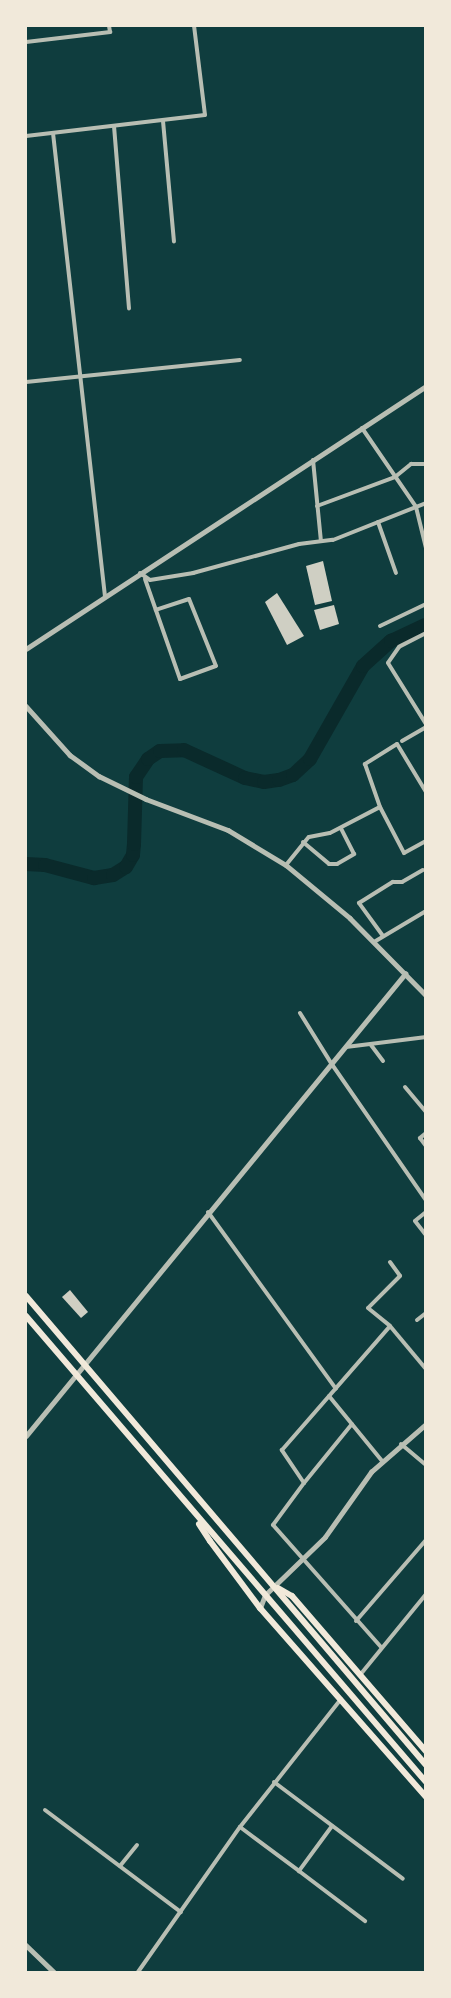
<!DOCTYPE html>
<html>
<head>
<meta charset="utf-8">
<style>
	body { margin:0 }
	#map { position:relative; width:451px; height:1998px; overflow:hidden; background:#0f3d3e; font-family:"DejaVu Sans",sans-serif }
	div>[style] { position:absolute }
	[style*='--x'] { left:calc(var(--x)*1px); top:calc(var(--y)*1px); width:calc(var(--w)*1px); rotate:calc(var(--a)*1deg) }
	.river>* { height:14px; margin:-7px; padding:0 7px; transform-origin:7px; border-radius:7px; background:#0a2a2b }
	.building>* { inset:0; background:#cfcfc3 }
	.minor>* { height:4px; margin:-2px; padding:0 2px; transform-origin:2px; border-radius:2px; background:#b8beb3 }
	.tertiary>* { height:4.5px; margin:-2.25px; padding:0 2.25px; transform-origin:2.25px; border-radius:2.25px; background:#b8beb3 }
	.trunk>* { height:6px; margin:-3px; padding:0 3px; transform-origin:3px; border-radius:3px; background:#f1e9da }
	span { translate:-50% -50%; white-space:nowrap; text-align:center; line-height:1.15; -webkit-text-stroke:4.5px #f1e9da; paint-order:stroke }
	.frame { position:absolute; inset:0; border:27px solid #f1e9da; pointer-events:none }
</style>
</head>
<body>
<div id="map">
	<div class="river">
		<div style="--x:26;--y:864;--w:19;--a:3"></div>
		<div style="--x:45;--y:865;--w:51;--a:14.9"></div>
		<div style="--x:94;--y:878;--w:19;--a:-9"></div>
		<div style="--x:113;--y:875;--w:15;--a:-32"></div>
		<div style="--x:126;--y:867;--w:14;--a:-60"></div>
		<div style="--x:133;--y:855;--w:11;--a:-85"></div>
		<div style="--x:134;--y:844;--w:67;--a:-88.3"></div>
		<div style="--x:136;--y:777;--w:22;--a:-56"></div>
		<div style="--x:148;--y:759;--w:14;--a:-34"></div>
		<div style="--x:160;--y:751;--w:24;--a:-2"></div>
		<div style="--x:184;--y:750;--w:67;--a:24.7"></div>
		<div style="--x:245;--y:778;--w:19;--a:12"></div>
		<div style="--x:264;--y:782;--w:15;--a:-8"></div>
		<div style="--x:279;--y:780;--w:15;--a:-20"></div>
		<div style="--x:293;--y:775;--w:23;--a:-43"></div>
		<div style="--x:310;--y:759;--w:107;--a:-60.3"></div>
		<div style="--x:363;--y:666;--w:38;--a:-42"></div>
		<div style="--x:391;--y:641;--w:38;--a:-25"></div>
	</div>
	<div class="building">
		<div style="clip-path:polygon(323px 561px,332px 601px,315px 605px,306px 566px)"></div>
		<div style="clip-path:polygon(277px 593px,304px 636px,287px 645px,265px 602px)"></div>
		<div style="clip-path:polygon(334px 605px,339px 624px,320px 630px,314px 610px)"></div>
		<div style="clip-path:polygon(70px 1290px,88px 1312px,81px 1318px,62px 1297px)"></div>
	</div>
	<div class="minor">
		<div style="--x:26;--y:42;--w:85;--a:-6.8"></div>
		<div style="--x:110;--y:32;--w:6;--a:-99"></div>
		<div style="--x:163;--y:121;--w:121;--a:84.8"></div>
		<div style="--x:114;--y:126;--w:183;--a:85.3"></div>
		<div style="--x:53;--y:133;--w:467;--a:83.6"></div>
		<div style="--x:26;--y:136;--w:180;--a:-6.7"></div>
		<div style="--x:205;--y:115;--w:90;--a:-97"></div>
		<div style="--x:26;--y:382;--w:215;--a:-5.9"></div>
		<div style="--x:362;--y:428;--w:96;--a:55.6"></div>
		<div style="--x:416;--y:507;--w:42;--a:76.3"></div>
		<div style="--x:313;--y:460;--w:81;--a:84.4"></div>
		<div style="--x:317;--y:506;--w:83;--a:-20.4"></div>
		<div style="--x:395;--y:477;--w:21;--a:-39"></div>
		<div style="--x:411;--y:464;--w:15;--a:0"></div>
		<div style="--x:378;--y:522;--w:54;--a:70.6"></div>
		<div style="--x:140;--y:573;--w:12;--a:35"></div>
		<div style="--x:150;--y:580;--w:44;--a:-9.2"></div>
		<div style="--x:193;--y:573;--w:110;--a:-15.3"></div>
		<div style="--x:299;--y:544;--w:34;--a:-7"></div>
		<div style="--x:333;--y:540;--w:100;--a:-21.7"></div>
		<div style="--x:145;--y:579;--w:106;--a:70.7"></div>
		<div style="--x:180;--y:679;--w:38;--a:-20"></div>
		<div style="--x:216;--y:666;--w:72;--a:-111.9"></div>
		<div style="--x:189;--y:599;--w:35;--a:162"></div>
		<div style="--x:380;--y:626;--w:51;--a:-25.6"></div>
		<div style="--x:426;--y:633;--w:30;--a:153"></div>
		<div style="--x:399;--y:647;--w:19;--a:125"></div>
		<div style="--x:388;--y:663;--w:72;--a:58.1"></div>
		<div style="--x:402;--y:741;--w:28;--a:-30"></div>
		<div style="--x:426;--y:792;--w:56;--a:-121.1"></div>
		<div style="--x:397;--y:744;--w:38;--a:148"></div>
		<div style="--x:365;--y:764;--w:46;--a:70.8"></div>
		<div style="--x:380;--y:807;--w:52;--a:62.4"></div>
		<div style="--x:404;--y:853;--w:25;--a:-29"></div>
		<div style="--x:303;--y:842;--w:34;--a:40"></div>
		<div style="--x:329;--y:864;--w:8;--a:0"></div>
		<div style="--x:337;--y:864;--w:20;--a:-30"></div>
		<div style="--x:354;--y:854;--w:29;--a:-117"></div>
		<div style="--x:286;--y:865;--w:36;--a:-51"></div>
		<div style="--x:309;--y:837;--w:21;--a:-11"></div>
		<div style="--x:330;--y:833;--w:56;--a:-27.5"></div>
		<div style="--x:383;--y:936;--w:41;--a:-126"></div>
		<div style="--x:359;--y:903;--w:40;--a:-32"></div>
		<div style="--x:393;--y:882;--w:9;--a:0"></div>
		<div style="--x:402;--y:882;--w:24;--a:-30"></div>
		<div style="--x:374;--y:942;--w:61;--a:-30.8"></div>
		<div style="--x:300;--y:1013;--w:59;--a:58.2"></div>
		<div style="--x:331;--y:1063;--w:167;--a:55.3"></div>
		<div style="--x:371;--y:1045;--w:20;--a:53"></div>
		<div style="--x:346;--y:1047;--w:81;--a:-7.1"></div>
		<div style="--x:405;--y:1087;--w:33;--a:50"></div>
		<div style="--x:426;--y:1133;--w:8;--a:140"></div>
		<div style="--x:420;--y:1138;--w:10;--a:53"></div>
		<div style="--x:208;--y:1212;--w:218;--a:54.1"></div>
		<div style="--x:426;--y:1212;--w:14;--a:141"></div>
		<div style="--x:415;--y:1221;--w:18;--a:52"></div>
		<div style="--x:390;--y:1262;--w:17;--a:54"></div>
		<div style="--x:400;--y:1276;--w:45;--a:135"></div>
		<div style="--x:368;--y:1308;--w:28;--a:39"></div>
		<div style="--x:417;--y:1320;--w:11;--a:-38"></div>
		<div style="--x:329;--y:1396;--w:84;--a:50.8"></div>
		<div style="--x:401;--y:1444;--w:33;--a:40"></div>
		<div style="--x:304;--y:1483;--w:76;--a:-50.9"></div>
		<div style="--x:356;--y:1621;--w:107;--a:-49.2"></div>
		<div style="--x:381;--y:1647;--w:163;--a:-131.5"></div>
		<div style="--x:273;--y:1525;--w:52;--a:-53.6"></div>
		<div style="--x:304;--y:1483;--w:40;--a:-124"></div>
		<div style="--x:282;--y:1450;--w:164;--a:-48.9"></div>
		<div style="--x:390;--y:1326;--w:56;--a:50.1"></div>
		<div style="--x:360;--y:1675;--w:104;--a:-50.8"></div>
		<div style="--x:274;--y:1782;--w:161;--a:36.9"></div>
		<div style="--x:45;--y:1810;--w:170;--a:36.9"></div>
		<div style="--x:332;--y:1826;--w:56;--a:126.3"></div>
		<div style="--x:299;--y:1871;--w:83;--a:37.1"></div>
		<div style="--x:240;--y:1827;--w:74;--a:36.7"></div>
		<div style="--x:120;--y:1866;--w:27;--a:-51"></div>
		<div style="--x:138;--y:1972;--w:177;--a:-54.9"></div>
		<div style="--x:240;--y:1827;--w:163;--a:-51.7"></div>
	</div>
	<div class="tertiary">
		<div style="--x:26;--y:649;--w:479;--a:-33.3"></div>
		<div style="--x:26;--y:706;--w:66;--a:48.1"></div>
		<div style="--x:70;--y:755;--w:36;--a:36"></div>
		<div style="--x:99;--y:776;--w:52;--a:26.1"></div>
		<div style="--x:146;--y:799;--w:88;--a:20.7"></div>
		<div style="--x:228;--y:830;--w:68;--a:31.1"></div>
		<div style="--x:286;--y:865;--w:83;--a:39.6"></div>
		<div style="--x:350;--y:918;--w:108;--a:45.4"></div>
		<div style="--x:26;--y:1436;--w:598;--a:-50.64"></div>
		<div style="--x:260;--y:1608;--w:14;--a:-69"></div>
		<div style="--x:265;--y:1595;--w:83;--a:-44"></div>
		<div style="--x:325;--y:1537;--w:80;--a:-54.7"></div>
		<div style="--x:371;--y:1472;--w:73;--a:-41.1"></div>
		<div style="--x:26;--y:1945;--w:39;--a:44"></div>
	</div>
	<div class="trunk">
		<div style="--x:26;--y:1296;--w:616;--a:49.54"></div>
		<div style="--x:26;--y:1316;--w:614;--a:49.36"></div>
		<div style="--x:199;--y:1524;--w:20;--a:57"></div>
		<div style="--x:210;--y:1541;--w:84;--a:53.3"></div>
		<div style="--x:260;--y:1608;--w:252;--a:48.7"></div>
		<div style="--x:278;--y:1588;--w:16;--a:30"></div>
		<div style="--x:292;--y:1596;--w:205;--a:49.2"></div>
	</div>
	<div class="frame"></div>
</div>
</body>
</html>
